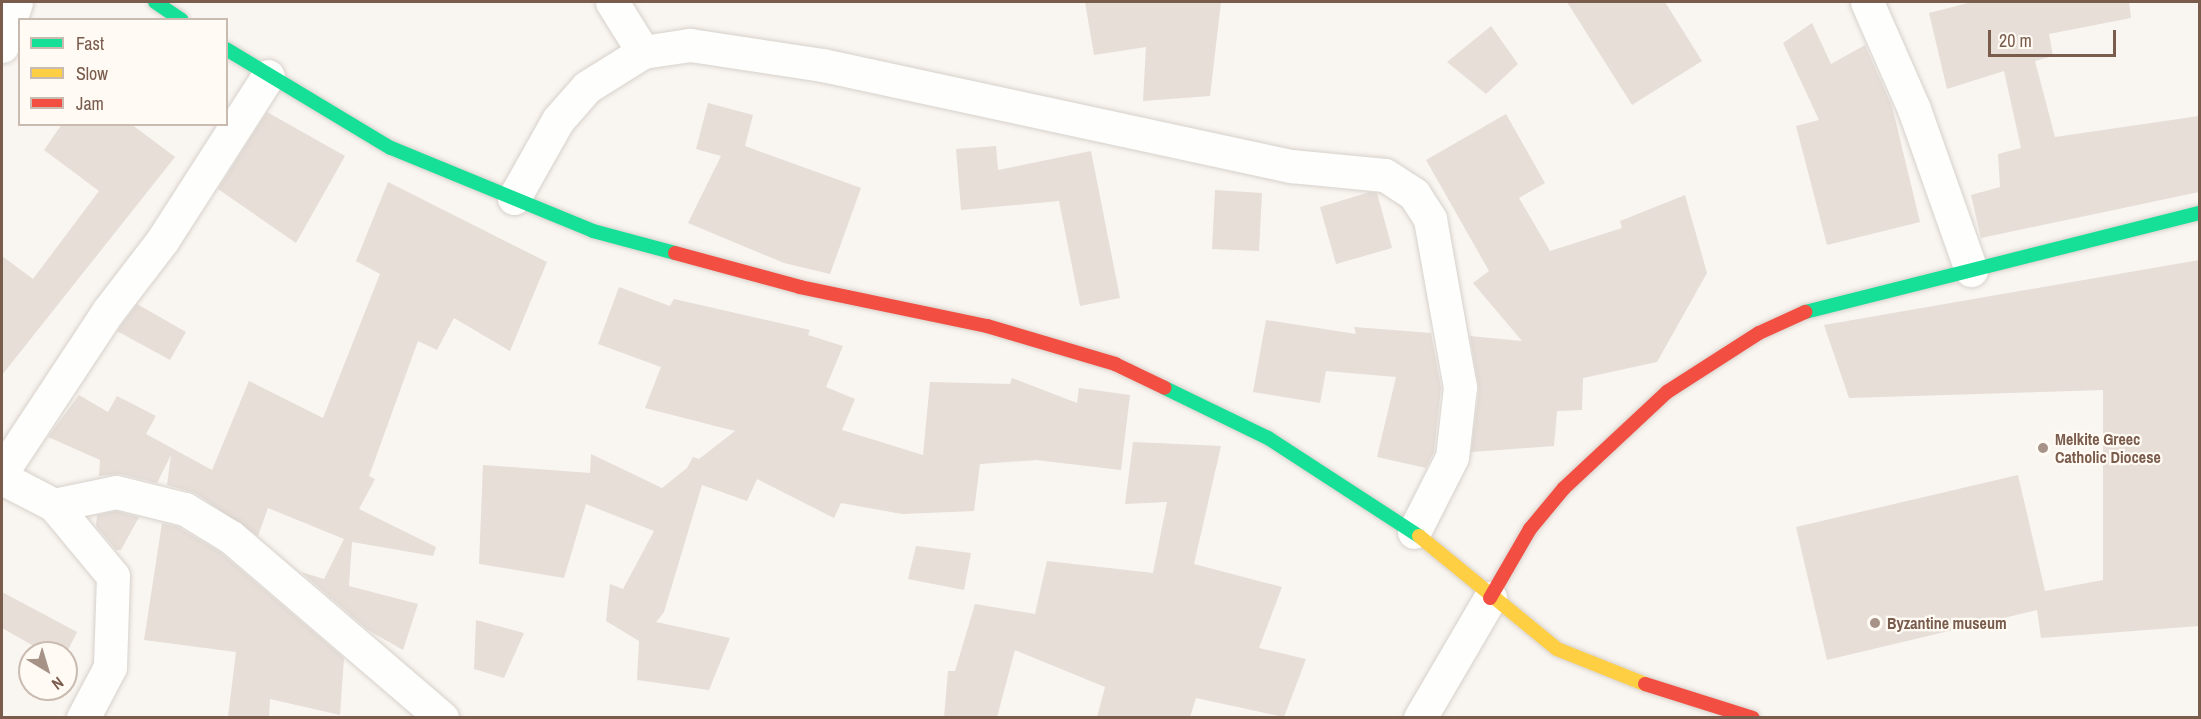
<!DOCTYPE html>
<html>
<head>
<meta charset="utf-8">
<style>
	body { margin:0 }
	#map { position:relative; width:2201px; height:719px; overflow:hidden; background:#f9f5f0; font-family:"Archivo Narrow",sans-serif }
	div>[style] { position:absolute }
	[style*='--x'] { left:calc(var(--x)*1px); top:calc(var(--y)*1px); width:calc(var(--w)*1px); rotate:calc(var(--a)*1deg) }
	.building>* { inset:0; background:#e6ded7 }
	.roads { filter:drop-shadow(0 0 2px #d7d1cb) drop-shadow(0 0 2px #d7d1cb) }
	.street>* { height:33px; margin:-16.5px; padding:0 16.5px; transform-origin:16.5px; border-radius:16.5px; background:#fefefd }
	.fast>* { height:14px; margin:-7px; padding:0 7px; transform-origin:7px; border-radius:7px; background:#16e098 }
	.slow>* { height:14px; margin:-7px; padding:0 7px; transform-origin:7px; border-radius:7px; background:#ffcf43 }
	.jam>* { height:14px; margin:-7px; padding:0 7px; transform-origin:7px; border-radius:7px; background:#f24e42 }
	.dots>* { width:16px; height:16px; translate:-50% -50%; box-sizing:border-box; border:3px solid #fffaf3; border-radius:50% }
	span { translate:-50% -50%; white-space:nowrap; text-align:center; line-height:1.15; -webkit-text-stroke:4.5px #fffaf3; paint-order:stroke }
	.poi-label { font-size:16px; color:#7a5c4d; font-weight:700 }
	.left { translate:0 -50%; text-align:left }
	.frame { position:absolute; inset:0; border:3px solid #7a5c4d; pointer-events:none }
	.legend { position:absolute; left:18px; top:18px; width:210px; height:108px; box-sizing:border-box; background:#fffaf3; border:2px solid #cabbb1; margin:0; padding:8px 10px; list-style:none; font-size:18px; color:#7a5c4d }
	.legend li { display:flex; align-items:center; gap:12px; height:30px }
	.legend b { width:30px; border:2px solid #cabbb1 }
	.north { position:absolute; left:18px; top:641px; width:60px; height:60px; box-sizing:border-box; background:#fffaf3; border:2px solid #cabbb1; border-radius:50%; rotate:142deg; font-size:16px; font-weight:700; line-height:24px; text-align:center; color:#7a5c4d }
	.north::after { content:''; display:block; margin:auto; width:21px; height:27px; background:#a69286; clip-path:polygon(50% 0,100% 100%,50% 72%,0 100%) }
	.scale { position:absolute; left:1988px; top:30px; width:128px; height:27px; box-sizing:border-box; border:3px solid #7a5c4d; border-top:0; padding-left:8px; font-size:18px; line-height:21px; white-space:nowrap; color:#7a5c4d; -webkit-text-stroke:4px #fffaf3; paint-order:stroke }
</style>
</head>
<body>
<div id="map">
	<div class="building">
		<div style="clip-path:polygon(1085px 2px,1221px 2px,1210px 96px,1143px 101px,1146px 47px,1094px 55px)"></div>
		<div style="clip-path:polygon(1567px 2px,1665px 2px,1702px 61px,1632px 105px)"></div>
		<div style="clip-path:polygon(1972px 2px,2129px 2px,2131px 18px,2049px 34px,2053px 56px,2035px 61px,2055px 137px,2199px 116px,2199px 192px,1981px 238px,1971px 195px,2000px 187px,1998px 154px,2021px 148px,2004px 71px,1947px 89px,1929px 13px)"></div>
		<div style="clip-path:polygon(1812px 23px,1831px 64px,1865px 45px,1892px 106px,1920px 222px,1827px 245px,1796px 126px,1819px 120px,1783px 43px)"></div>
		<div style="clip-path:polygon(1491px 26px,1518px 64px,1486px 94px,1447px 62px)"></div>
		<div style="clip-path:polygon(708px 103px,753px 115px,745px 146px,861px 188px,830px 274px,784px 263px,688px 223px,721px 156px,696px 149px)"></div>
		<div style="clip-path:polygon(267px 112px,345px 156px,296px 243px,218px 189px)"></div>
		<div style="clip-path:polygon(1506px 114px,1545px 183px,1519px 198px,1550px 251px,1622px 228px,1620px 221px,1685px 195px,1707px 273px,1657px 362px,1583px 378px,1582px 410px,1557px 411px,1554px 446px,1471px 452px,1479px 389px,1470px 336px,1522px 341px,1473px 283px,1489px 271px,1426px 160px)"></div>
		<div style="clip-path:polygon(62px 124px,131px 124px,175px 157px,2px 375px,2px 256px,33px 279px,99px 191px,44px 150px)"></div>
		<div style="clip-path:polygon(996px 146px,998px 170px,1091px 151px,1120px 298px,1080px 306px,1059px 201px,961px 210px,956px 149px)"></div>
		<div style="clip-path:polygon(388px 182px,547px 262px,510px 351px,454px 318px,437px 350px,418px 341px,369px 476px,375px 479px,359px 509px,436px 547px,433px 556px,352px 542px,349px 586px,418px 604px,403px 650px,368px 630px,301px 572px,324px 579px,344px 539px,268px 508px,258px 536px,195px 493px,167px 485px,171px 455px,157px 483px,120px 474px,99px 476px,100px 460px,48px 437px,79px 395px,108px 412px,117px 396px,156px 416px,146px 434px,212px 470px,249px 381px,323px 418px,380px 274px,356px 261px)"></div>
		<div style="clip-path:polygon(1215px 190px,1262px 193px,1259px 251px,1212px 249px)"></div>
		<div style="clip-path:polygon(1370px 192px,1377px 193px,1392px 248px,1336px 264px,1320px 207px)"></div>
		<div style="clip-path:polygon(2199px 260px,2199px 626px,2041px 638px,2037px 610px,1827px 660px,1796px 527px,2018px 475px,2045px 591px,2103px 580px,2103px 390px,1849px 398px,1824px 325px)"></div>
		<div style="clip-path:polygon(619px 287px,670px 306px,674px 299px,810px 330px,808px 335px,843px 346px,826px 387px,855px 399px,842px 430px,923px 455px,930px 382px,1010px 384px,1012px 378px,1077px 403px,1079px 388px,1130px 395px,1121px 470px,1036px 460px,980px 464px,974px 511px,902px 514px,841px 503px,834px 518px,757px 479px,747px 501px,702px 485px,664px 612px,656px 622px,730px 638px,709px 690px,637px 680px,639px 641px,606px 621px,610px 584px,623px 589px,654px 531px,586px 504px,564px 578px,479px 564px,483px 465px,590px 473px,591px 454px,662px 488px,687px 468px,693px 457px,699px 459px,735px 431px,645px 408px,661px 367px,598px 344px)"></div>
		<div style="clip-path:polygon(137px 304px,186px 332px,170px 360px,117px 331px)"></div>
		<div style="clip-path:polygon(1266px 320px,1356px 334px,1354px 327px,1431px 333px,1441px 388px,1434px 452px,1426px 468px,1377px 457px,1396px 377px,1326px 371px,1320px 403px,1253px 392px)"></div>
		<div style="clip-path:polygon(1133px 442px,1221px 446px,1194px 564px,1282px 587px,1259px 648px,1306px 659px,1284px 717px,1196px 698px,1190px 717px,1097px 717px,1105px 687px,1015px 650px,997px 717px,944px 717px,948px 671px,955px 671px,975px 604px,1035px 614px,1047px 561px,1153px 573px,1167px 502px,1125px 504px)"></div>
		<div style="clip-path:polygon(116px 511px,139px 517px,121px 550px,116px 550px,96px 526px,97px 515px)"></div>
		<div style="clip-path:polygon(162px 523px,178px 527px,220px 552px,344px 658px,340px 715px,270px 699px,269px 717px,228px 717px,236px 652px,144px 640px)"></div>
		<div style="clip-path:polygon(916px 546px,971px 553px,964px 590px,908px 579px)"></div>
		<div style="clip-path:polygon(2px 592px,77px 632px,66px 654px,46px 653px,2px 628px)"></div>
		<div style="clip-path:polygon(476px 620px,524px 633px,504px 678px,474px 669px)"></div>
	</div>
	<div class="roads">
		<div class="street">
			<div style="--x:612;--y:2;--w:59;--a:58.2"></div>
			<div style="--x:1867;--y:2;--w:117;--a:66.3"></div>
			<div style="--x:1914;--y:109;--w:171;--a:70.5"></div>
			<div style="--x:2;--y:46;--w:46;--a:-72.3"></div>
			<div style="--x:514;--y:198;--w:90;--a:-60.6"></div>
			<div style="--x:558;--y:120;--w:44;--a:-48.7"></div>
			<div style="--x:587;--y:87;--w:66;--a:-32"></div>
			<div style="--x:643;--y:52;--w:48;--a:-8.5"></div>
			<div style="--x:690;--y:45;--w:134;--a:8.6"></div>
			<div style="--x:823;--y:65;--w:479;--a:12.2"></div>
			<div style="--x:1291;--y:166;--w:94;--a:5.5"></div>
			<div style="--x:1385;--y:175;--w:35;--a:33"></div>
			<div style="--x:1414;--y:194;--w:30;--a:57"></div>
			<div style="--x:1430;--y:219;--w:171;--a:79.9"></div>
			<div style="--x:1460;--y:387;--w:70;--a:96.5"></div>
			<div style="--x:1452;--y:457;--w:84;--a:116.9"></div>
			<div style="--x:2;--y:472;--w:194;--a:-56.6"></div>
			<div style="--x:109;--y:310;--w:87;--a:-52.5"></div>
			<div style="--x:162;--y:241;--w:196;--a:-57.3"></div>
			<div style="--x:2;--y:478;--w:59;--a:27.4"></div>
			<div style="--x:54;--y:505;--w:63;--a:-11.8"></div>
			<div style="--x:116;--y:492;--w:71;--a:13.8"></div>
			<div style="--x:185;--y:509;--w:54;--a:31.3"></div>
			<div style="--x:231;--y:537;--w:278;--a:40.6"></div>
			<div style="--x:54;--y:505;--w:92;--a:50.3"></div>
			<div style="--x:113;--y:576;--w:91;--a:91.9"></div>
			<div style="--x:110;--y:667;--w:58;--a:117.9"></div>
			<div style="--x:1420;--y:718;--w:139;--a:-59.7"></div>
		</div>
		<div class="fast">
			<div style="--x:155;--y:2;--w:32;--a:34"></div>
			<div style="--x:226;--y:49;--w:192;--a:31"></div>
			<div style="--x:391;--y:148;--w:218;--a:22.3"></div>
			<div style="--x:593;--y:231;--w:85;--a:15"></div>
			<div style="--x:1805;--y:312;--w:407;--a:-14.1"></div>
			<div style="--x:1165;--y:388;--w:114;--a:25.9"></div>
			<div style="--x:1268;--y:438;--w:180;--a:33"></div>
		</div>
		<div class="slow">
			<div style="--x:1419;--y:536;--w:178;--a:39.3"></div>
			<div style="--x:1557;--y:649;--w:95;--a:21.7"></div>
		</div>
		<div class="jam">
			<div style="--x:675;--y:253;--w:130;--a:15.2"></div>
			<div style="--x:800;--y:287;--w:191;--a:11.8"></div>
			<div style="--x:987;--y:326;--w:134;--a:16.5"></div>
			<div style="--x:1115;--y:364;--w:55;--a:25.6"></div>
			<div style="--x:1490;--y:598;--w:80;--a:-59.9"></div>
			<div style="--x:1530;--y:529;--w:53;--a:-50.3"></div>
			<div style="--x:1564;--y:488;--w:141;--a:-43"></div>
			<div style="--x:1667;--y:392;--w:109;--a:-32.7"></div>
			<div style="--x:1759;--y:333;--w:51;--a:-24.5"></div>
			<div style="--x:1645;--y:684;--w:113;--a:17.5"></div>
		</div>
	</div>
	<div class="dots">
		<div style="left:2043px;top:448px;background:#a69286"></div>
		<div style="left:1875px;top:623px;background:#a69286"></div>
	</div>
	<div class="poi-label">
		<span class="left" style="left:2055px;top:448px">Melkite Greec<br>Catholic Diocese</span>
		<span class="left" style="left:1887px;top:623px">Byzantine museum</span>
	</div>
	<div class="frame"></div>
	<ul class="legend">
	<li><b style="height:8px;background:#16e098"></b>Fast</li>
	<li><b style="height:8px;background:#ffcf43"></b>Slow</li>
	<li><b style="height:8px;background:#f24e42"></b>Jam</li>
	</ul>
	<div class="north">N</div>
	<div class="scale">20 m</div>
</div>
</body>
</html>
